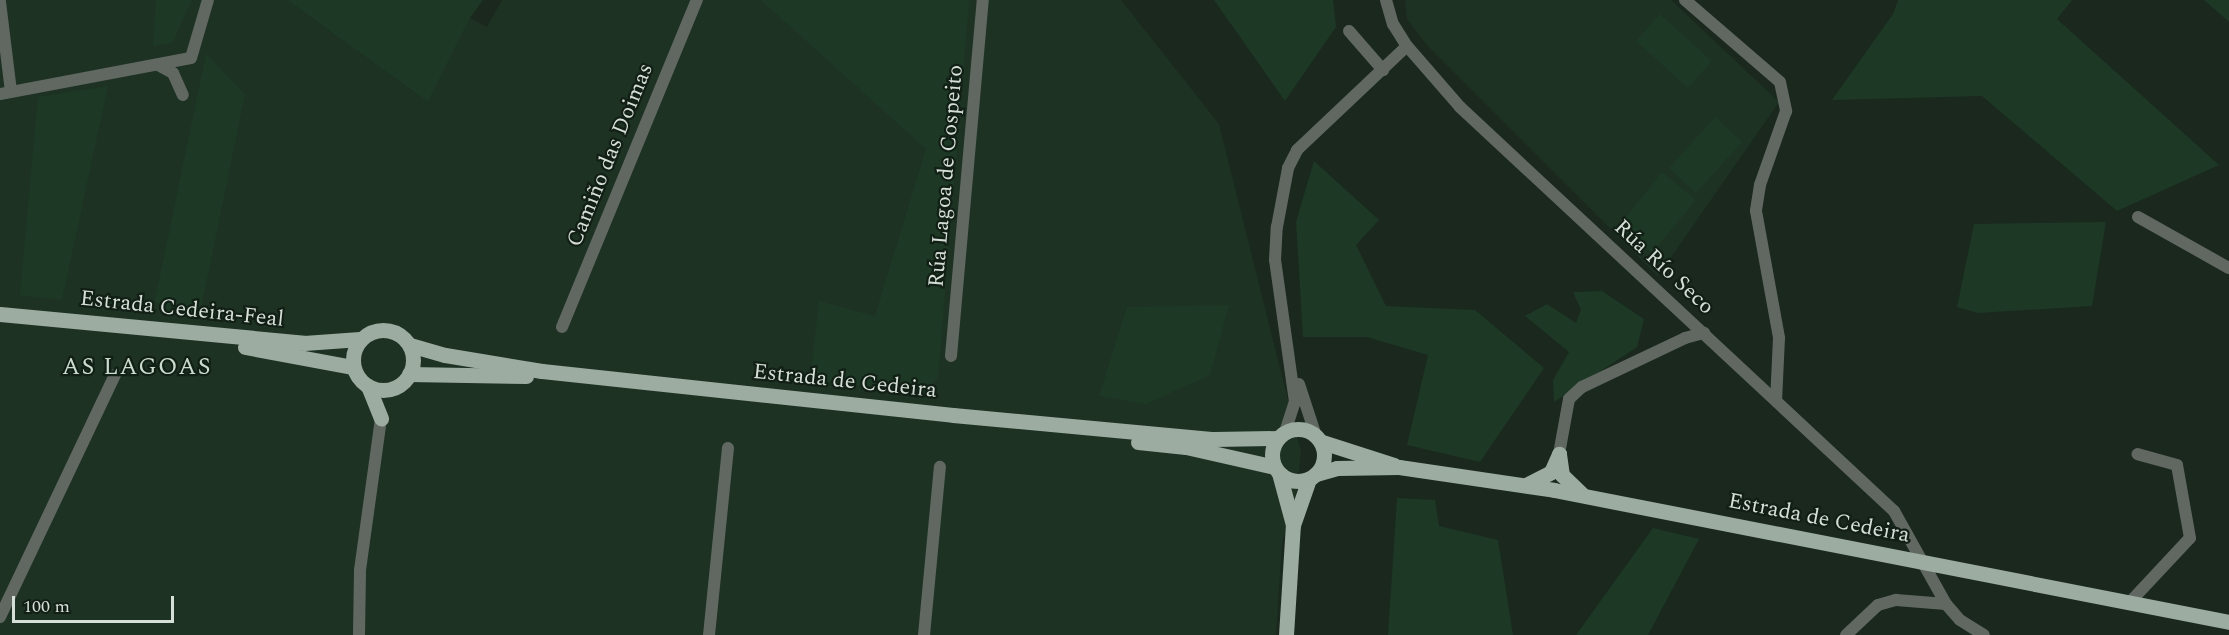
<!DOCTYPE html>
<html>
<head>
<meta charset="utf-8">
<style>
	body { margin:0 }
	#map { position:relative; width:2229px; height:635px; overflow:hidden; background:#1a281e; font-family:Spectral,serif }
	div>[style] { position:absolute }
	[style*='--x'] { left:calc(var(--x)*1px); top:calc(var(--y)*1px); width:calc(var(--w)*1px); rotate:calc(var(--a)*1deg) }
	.built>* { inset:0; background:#1e3224 }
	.green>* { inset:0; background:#1d3825 }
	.minor>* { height:12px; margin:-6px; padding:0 6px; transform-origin:6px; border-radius:6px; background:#616862 }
	.major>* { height:15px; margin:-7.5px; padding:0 7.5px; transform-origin:7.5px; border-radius:7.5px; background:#9daca0 }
	.major>.ring { margin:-7.5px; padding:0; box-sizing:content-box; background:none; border:15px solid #9daca0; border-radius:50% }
	span { translate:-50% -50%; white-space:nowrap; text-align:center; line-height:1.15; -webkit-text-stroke:4.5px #111f15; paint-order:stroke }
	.street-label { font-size:22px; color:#d5ded7 }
	.neighbourhood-label { font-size:24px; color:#cadcce; letter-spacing:1.5px }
	.scale { position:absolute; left:12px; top:596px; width:162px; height:27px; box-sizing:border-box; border:3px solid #d5ded7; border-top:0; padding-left:8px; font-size:18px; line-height:21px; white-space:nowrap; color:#d5ded7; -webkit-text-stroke:4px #111f15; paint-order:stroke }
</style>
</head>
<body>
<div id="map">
	<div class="built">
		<div style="clip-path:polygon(0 0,287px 0,428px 102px,470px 18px,487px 27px,502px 0,1121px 0,1219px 124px,1301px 452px,1296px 498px,1282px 543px,1276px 635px,0 635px)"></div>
		<div style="clip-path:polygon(1405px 0,1671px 0,1779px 102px,1658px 276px,1426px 44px,1407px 19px)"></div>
	</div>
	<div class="green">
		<div style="clip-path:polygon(156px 0,192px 0,172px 43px,153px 46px)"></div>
		<div style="clip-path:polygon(287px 0,483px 0,470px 18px,428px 102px)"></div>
		<div style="clip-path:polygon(761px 0,969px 0,938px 378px,923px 392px,810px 380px,819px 301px,875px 316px,926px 149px)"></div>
		<div style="clip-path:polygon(1214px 0,1333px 0,1336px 27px,1285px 101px)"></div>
		<div style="clip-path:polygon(1898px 0,2072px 0,2057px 19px,2219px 165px,2117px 211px,1982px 96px,1832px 100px,1893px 14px)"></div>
		<div style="clip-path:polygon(2204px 0,2229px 0,2229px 22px)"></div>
		<div style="clip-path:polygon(1660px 14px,1712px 61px,1688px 88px,1636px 41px)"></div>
		<div style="clip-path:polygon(206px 54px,245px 94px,200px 314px,167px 312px,155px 300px)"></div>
		<div style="clip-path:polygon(108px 86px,62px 300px,20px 295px,38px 97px)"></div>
		<div style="clip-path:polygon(1715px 117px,1742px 142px,1696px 193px,1669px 168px)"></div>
		<div style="clip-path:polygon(1314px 161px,1379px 220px,1356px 245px,1386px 306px,1475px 310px,1544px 368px,1480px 462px,1407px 445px,1428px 355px,1367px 337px,1303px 337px,1296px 222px)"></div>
		<div style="clip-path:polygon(1662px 172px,1696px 200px,1652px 253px,1619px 226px)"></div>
		<div style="clip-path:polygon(2106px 222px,2092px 306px,1978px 313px,1957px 307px,1974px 224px)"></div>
		<div style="clip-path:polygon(1602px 291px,1644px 319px,1637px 347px,1554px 402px,1553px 380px,1569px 352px,1525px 316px,1547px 304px,1576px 323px,1581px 310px,1573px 292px)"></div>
		<div style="clip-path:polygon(1229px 305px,1210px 375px,1146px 404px,1099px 396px,1127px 307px)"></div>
		<div style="clip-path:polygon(1397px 498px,1435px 500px,1439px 526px,1498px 540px,1513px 635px,1388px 635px)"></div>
		<div style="clip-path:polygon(1653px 528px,1699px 539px,1648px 635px,1576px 635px)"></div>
	</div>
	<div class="minor">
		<div style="--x:1386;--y:0;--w:25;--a:74"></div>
		<div style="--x:1393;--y:24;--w:26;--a:58"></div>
		<div style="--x:1407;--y:46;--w:81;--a:49"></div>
		<div style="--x:1460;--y:107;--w:593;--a:42.95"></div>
		<div style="--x:1894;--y:511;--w:107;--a:60.8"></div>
		<div style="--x:1946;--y:604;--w:21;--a:49"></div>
		<div style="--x:1960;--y:620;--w:28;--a:32"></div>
		<div style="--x:1685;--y:0;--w:125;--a:40.8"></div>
		<div style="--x:1780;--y:82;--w:30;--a:78"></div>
		<div style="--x:1786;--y:111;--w:78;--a:109.4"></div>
		<div style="--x:1760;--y:185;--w:26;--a:99"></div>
		<div style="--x:1756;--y:211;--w:129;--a:79.7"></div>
		<div style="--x:1779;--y:338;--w:63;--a:92.7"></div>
		<div style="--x:0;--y:2;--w:90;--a:83"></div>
		<div style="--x:1349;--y:31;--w:52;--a:48.9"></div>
		<div style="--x:158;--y:65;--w:17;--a:28"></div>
		<div style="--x:173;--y:73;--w:24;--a:66"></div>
		<div style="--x:0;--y:94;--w:194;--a:-10.7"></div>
		<div style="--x:191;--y:58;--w:60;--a:-73.7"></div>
		<div style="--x:2138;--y:217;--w:104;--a:29.3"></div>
		<div style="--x:562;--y:327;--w:354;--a:-67.6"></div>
		<div style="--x:951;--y:356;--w:357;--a:-84.9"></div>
		<div style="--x:1299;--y:384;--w:55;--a:71.9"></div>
		<div style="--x:1285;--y:432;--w:32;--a:-72"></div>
		<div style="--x:1295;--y:402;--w:143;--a:-98"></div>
		<div style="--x:1275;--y:260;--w:33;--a:-87"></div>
		<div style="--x:1277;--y:227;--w:60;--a:-79.4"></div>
		<div style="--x:1288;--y:168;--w:20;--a:-63"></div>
		<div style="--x:1297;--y:150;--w:151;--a:-43.4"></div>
		<div style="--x:1559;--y:454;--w:56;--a:-79.7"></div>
		<div style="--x:1569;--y:399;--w:18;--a:-43"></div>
		<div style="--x:1582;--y:387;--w:114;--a:-25.4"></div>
		<div style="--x:1685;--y:338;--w:20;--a:-15"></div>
		<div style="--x:2131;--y:601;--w:86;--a:-46.9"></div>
		<div style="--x:2190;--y:538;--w:74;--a:-100.1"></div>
		<div style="--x:2177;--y:465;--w:41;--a:-164.6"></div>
		<div style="--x:0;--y:617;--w:268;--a:-64.6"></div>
		<div style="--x:359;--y:635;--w:65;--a:-89.1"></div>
		<div style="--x:360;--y:570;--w:152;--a:-82.1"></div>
		<div style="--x:709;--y:635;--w:188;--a:-84.2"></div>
		<div style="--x:924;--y:635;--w:169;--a:-84.6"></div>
		<div style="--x:1846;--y:635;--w:44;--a:-43.2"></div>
		<div style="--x:1878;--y:605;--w:19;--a:-16"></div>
		<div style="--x:1896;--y:600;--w:50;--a:4.6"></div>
	</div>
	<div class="major">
		<div style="--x:0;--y:314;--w:305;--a:5.4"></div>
		<div style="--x:304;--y:343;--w:56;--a:-4.1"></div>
		<div class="ring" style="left:353px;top:330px;width:45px;height:45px"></div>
		<div style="--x:410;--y:345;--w:36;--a:16"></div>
		<div style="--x:445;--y:355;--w:98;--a:9.4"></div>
		<div style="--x:542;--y:371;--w:413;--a:6.1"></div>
		<div style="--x:953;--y:415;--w:262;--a:5.3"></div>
		<div style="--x:1214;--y:439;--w:64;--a:-0.9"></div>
		<div style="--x:245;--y:347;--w:110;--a:10.5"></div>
		<div style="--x:409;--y:374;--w:117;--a:1"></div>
		<div style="--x:368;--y:386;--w:35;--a:68"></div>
		<div class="ring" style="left:1272px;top:429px;width:37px;height:37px"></div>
		<div style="--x:1138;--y:442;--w:48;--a:5.9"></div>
		<div style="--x:1186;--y:447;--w:91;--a:12.7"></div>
		<div style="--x:1322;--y:442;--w:76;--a:17.7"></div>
		<div style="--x:1559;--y:454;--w:21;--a:82"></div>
		<div style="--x:1562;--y:475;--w:28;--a:44"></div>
		<div style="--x:1279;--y:473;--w:54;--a:74.9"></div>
		<div style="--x:1316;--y:474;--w:22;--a:-16"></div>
		<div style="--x:1337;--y:468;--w:62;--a:-0.9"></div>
		<div style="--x:1399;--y:467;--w:157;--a:8.4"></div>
		<div style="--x:1554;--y:490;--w:688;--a:11.06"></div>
		<div style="--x:1526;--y:485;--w:28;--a:-27"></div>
		<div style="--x:1551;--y:472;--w:20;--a:-66"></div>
		<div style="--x:1286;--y:635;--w:110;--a:-86.4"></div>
		<div style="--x:1293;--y:525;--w:49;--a:-70.8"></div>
	</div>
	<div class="street-label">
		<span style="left:610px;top:155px;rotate:-68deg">Camiño das Doimas</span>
		<span style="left:946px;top:176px;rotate:-85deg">Rúa Lagoa de Cospeito</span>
		<span style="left:1664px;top:267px;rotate:43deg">Rúa Río Seco</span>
		<span style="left:182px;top:309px;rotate:6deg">Estrada Cedeira-Feal</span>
		<span style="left:845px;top:381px;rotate:6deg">Estrada de Cedeira</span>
		<span style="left:1819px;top:518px;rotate:11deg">Estrada de Cedeira</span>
	</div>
	<div class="neighbourhood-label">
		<span style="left:137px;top:368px">AS LAGOAS</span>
	</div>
	<div class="scale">100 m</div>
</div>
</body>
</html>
